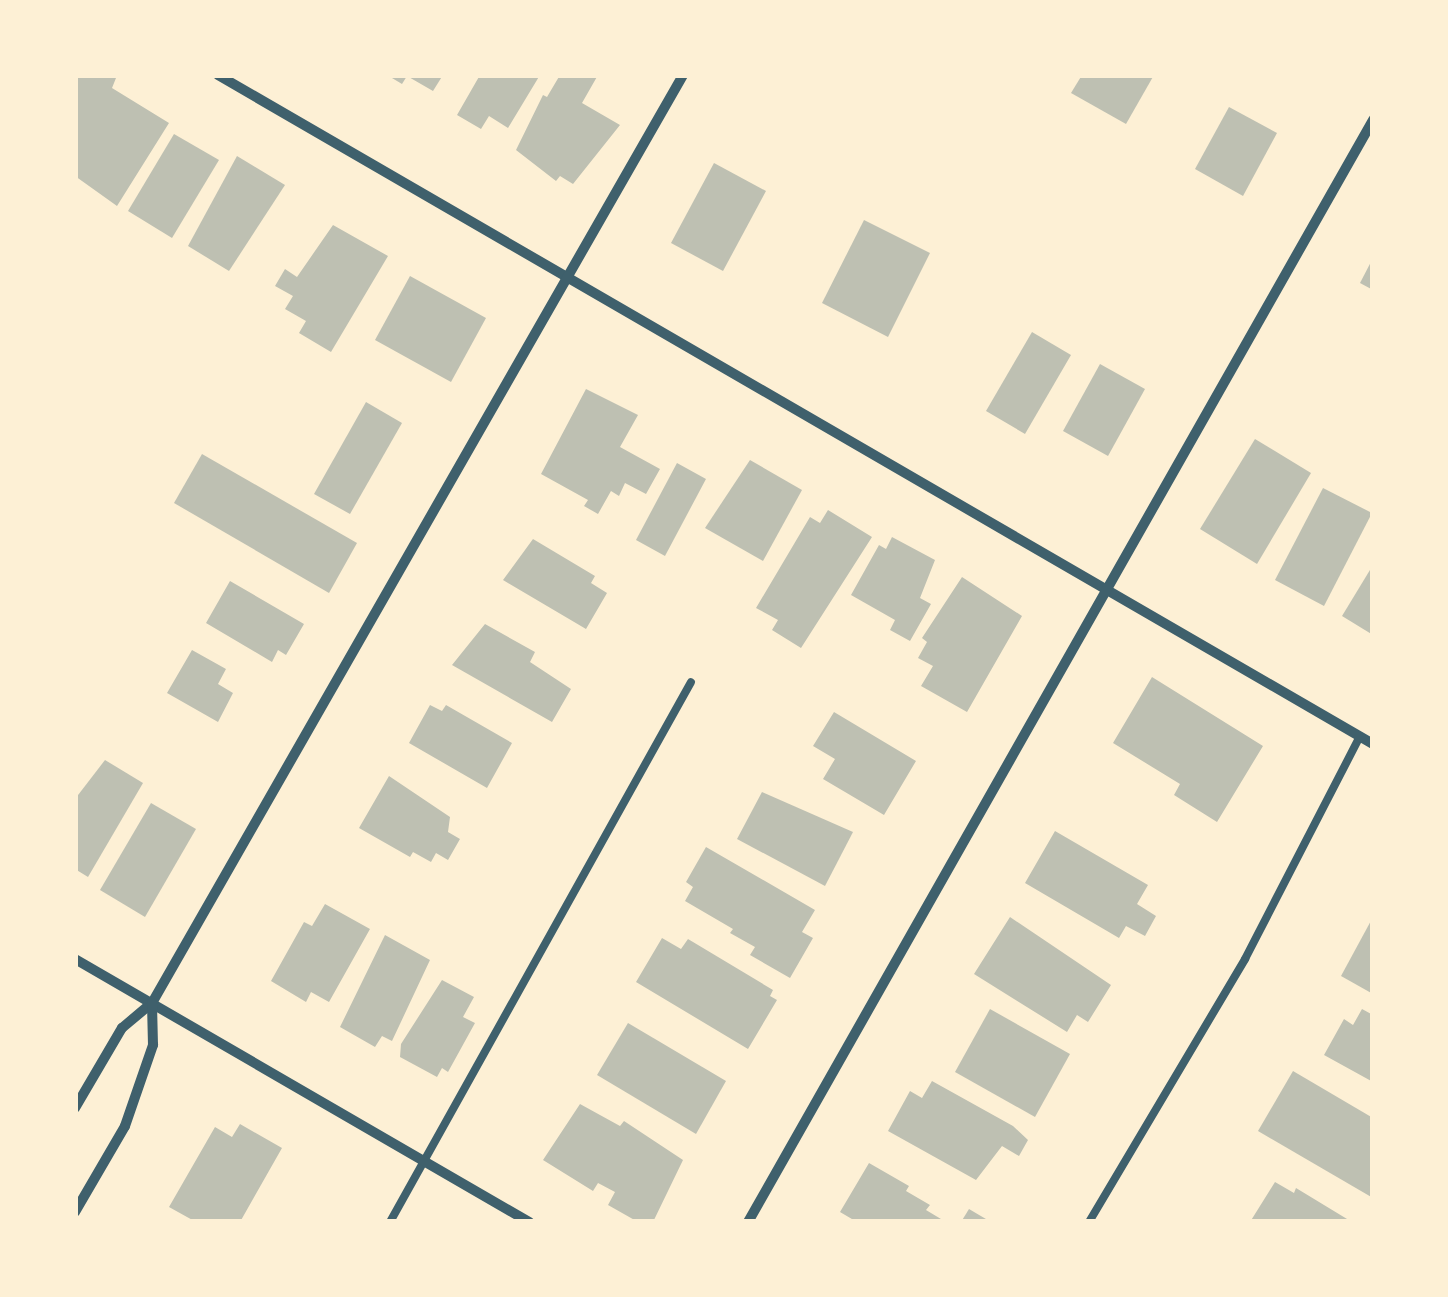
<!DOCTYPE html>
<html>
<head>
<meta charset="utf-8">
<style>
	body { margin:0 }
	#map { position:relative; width:1448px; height:1297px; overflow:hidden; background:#fdf0d5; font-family:Inter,sans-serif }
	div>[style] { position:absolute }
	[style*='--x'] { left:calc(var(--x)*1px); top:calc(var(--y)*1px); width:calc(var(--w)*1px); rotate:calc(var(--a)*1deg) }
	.building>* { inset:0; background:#bec0b2 }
	.service>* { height:8px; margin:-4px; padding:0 4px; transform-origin:4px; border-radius:4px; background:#3f606c }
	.minor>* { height:10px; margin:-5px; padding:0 5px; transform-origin:5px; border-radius:5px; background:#3f606c }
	span { translate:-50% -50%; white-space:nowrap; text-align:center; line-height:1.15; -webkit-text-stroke:8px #fdf0d5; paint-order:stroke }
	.frame { position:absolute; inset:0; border:78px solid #fdf0d5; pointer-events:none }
</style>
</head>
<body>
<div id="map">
	<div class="building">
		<div style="clip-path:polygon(75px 75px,110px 75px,116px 78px,112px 88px,169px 123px,117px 206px,75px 176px)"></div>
		<div style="clip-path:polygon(387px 75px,443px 75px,433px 91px,407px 76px,402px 84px)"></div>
		<div style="clip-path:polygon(480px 75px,540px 75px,508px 128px,489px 116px,481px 129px,457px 115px)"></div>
		<div style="clip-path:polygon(560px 75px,598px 75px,582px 103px,620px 125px,573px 184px,560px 176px,556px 181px,516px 150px,543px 95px,547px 97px)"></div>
		<div style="clip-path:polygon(1082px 75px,1154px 75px,1126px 124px,1071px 93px)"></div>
		<div style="clip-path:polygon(1229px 107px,1277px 133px,1243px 196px,1195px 169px)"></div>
		<div style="clip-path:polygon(174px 134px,219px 160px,172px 238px,128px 211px)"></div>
		<div style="clip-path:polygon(237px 156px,285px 185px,229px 271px,188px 246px)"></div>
		<div style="clip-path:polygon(714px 163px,766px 191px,723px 271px,671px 243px)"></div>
		<div style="clip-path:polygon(864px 220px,930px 253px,888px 337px,822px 303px)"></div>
		<div style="clip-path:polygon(333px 225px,388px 256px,331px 352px,299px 333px,306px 321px,285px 309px,293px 296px,275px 286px,285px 269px,297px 277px)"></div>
		<div style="clip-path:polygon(1373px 258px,1373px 290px,1360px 283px)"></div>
		<div style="clip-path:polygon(410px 276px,486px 318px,451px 382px,375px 340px)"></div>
		<div style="clip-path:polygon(1032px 332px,1071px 355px,1025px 434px,986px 411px)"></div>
		<div style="clip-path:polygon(1100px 364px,1145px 389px,1108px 456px,1063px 431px)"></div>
		<div style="clip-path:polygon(586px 389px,638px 415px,620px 447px,660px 469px,646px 494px,625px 483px,619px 496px,611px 491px,598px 514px,584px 506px,588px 500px,541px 474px)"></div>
		<div style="clip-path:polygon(366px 402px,402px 423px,350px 514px,314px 494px)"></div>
		<div style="clip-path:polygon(1255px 439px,1311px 473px,1257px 564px,1200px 529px)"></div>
		<div style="clip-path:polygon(202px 454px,357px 543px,329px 593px,174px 503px)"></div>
		<div style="clip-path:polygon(750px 460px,802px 490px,763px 561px,705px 528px)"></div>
		<div style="clip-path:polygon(677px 463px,706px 479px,665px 556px,636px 540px)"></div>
		<div style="clip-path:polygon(1323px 488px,1372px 513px,1324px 606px,1275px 580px)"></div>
		<div style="clip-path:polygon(828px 510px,872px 537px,801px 648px,772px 630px,778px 620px,756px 608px,810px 517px,820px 523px)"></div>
		<div style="clip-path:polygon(892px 537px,935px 560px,920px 598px,931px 604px,910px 641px,890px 630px,895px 620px,851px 595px,879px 545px,886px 549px)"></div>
		<div style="clip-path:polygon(533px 539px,595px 576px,591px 583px,607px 593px,586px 629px,503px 580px)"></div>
		<div style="clip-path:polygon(1373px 565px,1373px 635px,1342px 616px)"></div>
		<div style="clip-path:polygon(962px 577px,1022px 616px,967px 712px,921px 686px,933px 666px,918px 658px,927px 642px,922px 638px)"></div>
		<div style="clip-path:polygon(230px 581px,304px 624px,286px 655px,278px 650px,272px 662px,206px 623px)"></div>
		<div style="clip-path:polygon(485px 624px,535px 652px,530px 662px,571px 689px,552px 722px,452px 665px)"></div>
		<div style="clip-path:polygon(192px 650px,226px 669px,218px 684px,233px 693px,218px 722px,167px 693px)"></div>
		<div style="clip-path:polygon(1152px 677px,1263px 746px,1217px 822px,1174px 795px,1180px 784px,1113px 743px)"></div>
		<div style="clip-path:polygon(430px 705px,442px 711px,446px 705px,512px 743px,487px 788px,409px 743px)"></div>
		<div style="clip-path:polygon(834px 712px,916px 761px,884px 815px,823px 779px,835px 759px,813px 746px)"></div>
		<div style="clip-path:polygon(105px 760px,143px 783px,88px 877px,75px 869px,75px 799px)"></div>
		<div style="clip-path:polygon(389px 776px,450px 817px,448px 832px,460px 839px,448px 860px,436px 853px,431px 862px,413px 852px,410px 857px,359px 828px)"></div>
		<div style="clip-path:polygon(762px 792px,853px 832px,825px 886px,737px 839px)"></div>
		<div style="clip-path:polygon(151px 803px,196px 829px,145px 917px,100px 890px)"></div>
		<div style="clip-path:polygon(1055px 831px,1148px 885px,1137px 904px,1156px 916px,1145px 936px,1126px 926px,1119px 938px,1025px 883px)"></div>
		<div style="clip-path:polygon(706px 847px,815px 910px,802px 932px,813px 938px,790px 978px,750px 955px,755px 947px,730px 933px,733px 929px,685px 901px,693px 887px,686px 882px)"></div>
		<div style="clip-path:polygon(325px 904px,370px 929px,329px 1002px,311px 992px,306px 1002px,271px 981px,304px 922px,312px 926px)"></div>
		<div style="clip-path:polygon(1010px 917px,1111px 985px,1088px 1022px,1077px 1015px,1067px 1032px,974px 974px)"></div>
		<div style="clip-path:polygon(1373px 917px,1373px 994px,1341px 976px)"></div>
		<div style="clip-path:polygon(385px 935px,430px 960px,392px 1041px,382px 1036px,375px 1047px,340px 1027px)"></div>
		<div style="clip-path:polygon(662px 938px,681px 949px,688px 939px,773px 990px,770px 996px,777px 1000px,748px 1049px,636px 982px)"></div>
		<div style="clip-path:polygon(442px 980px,474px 997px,463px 1017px,475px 1023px,448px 1072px,442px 1068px,437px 1077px,400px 1057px,401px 1044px)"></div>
		<div style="clip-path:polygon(990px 1009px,1070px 1054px,1035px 1117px,955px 1072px)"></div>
		<div style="clip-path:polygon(1362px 1009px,1373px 1015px,1373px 1082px,1324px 1055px,1344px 1019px,1353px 1025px)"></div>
		<div style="clip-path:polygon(628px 1023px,726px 1081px,696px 1134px,597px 1075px)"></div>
		<div style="clip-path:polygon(1293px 1071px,1373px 1118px,1373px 1198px,1258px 1131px)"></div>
		<div style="clip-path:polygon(932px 1081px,1013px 1126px,1028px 1140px,1019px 1156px,1002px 1146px,976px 1180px,888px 1131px,910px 1091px,922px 1098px)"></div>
		<div style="clip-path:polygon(580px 1104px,620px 1126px,624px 1121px,683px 1160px,653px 1222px,638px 1222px,608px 1205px,615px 1192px,598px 1183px,593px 1191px,543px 1160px)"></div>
		<div style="clip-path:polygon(240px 1124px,282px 1148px,240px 1222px,196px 1222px,169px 1207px,215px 1127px,232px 1137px)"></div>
		<div style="clip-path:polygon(869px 1163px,909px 1186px,906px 1191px,930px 1205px,926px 1210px,946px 1222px,857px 1222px,840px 1212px)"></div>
		<div style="clip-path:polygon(1275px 1182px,1294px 1193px,1296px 1188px,1352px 1222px,1250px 1222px)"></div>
		<div style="clip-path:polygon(969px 1209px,991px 1222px,961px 1222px)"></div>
	</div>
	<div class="service">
		<div style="--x:390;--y:1222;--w:618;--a:-60.86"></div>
		<div style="--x:1089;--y:1222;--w:306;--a:-59.3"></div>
		<div style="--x:1245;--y:959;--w:251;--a:-62.7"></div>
	</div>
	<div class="minor">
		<div style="--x:218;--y:75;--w:1335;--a:30.08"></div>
		<div style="--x:75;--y:959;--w:525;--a:30.08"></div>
		<div style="--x:75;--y:1108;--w:93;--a:-59.6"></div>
		<div style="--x:122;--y:1028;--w:39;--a:-40"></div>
		<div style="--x:152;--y:1003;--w:1069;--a:-60.22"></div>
		<div style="--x:75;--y:1212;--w:99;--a:-59.8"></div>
		<div style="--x:125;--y:1126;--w:86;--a:-70.9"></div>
		<div style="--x:153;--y:1045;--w:42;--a:-91.4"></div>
		<div style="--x:748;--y:1222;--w:1267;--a:-60.44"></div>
	</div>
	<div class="frame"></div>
</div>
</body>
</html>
